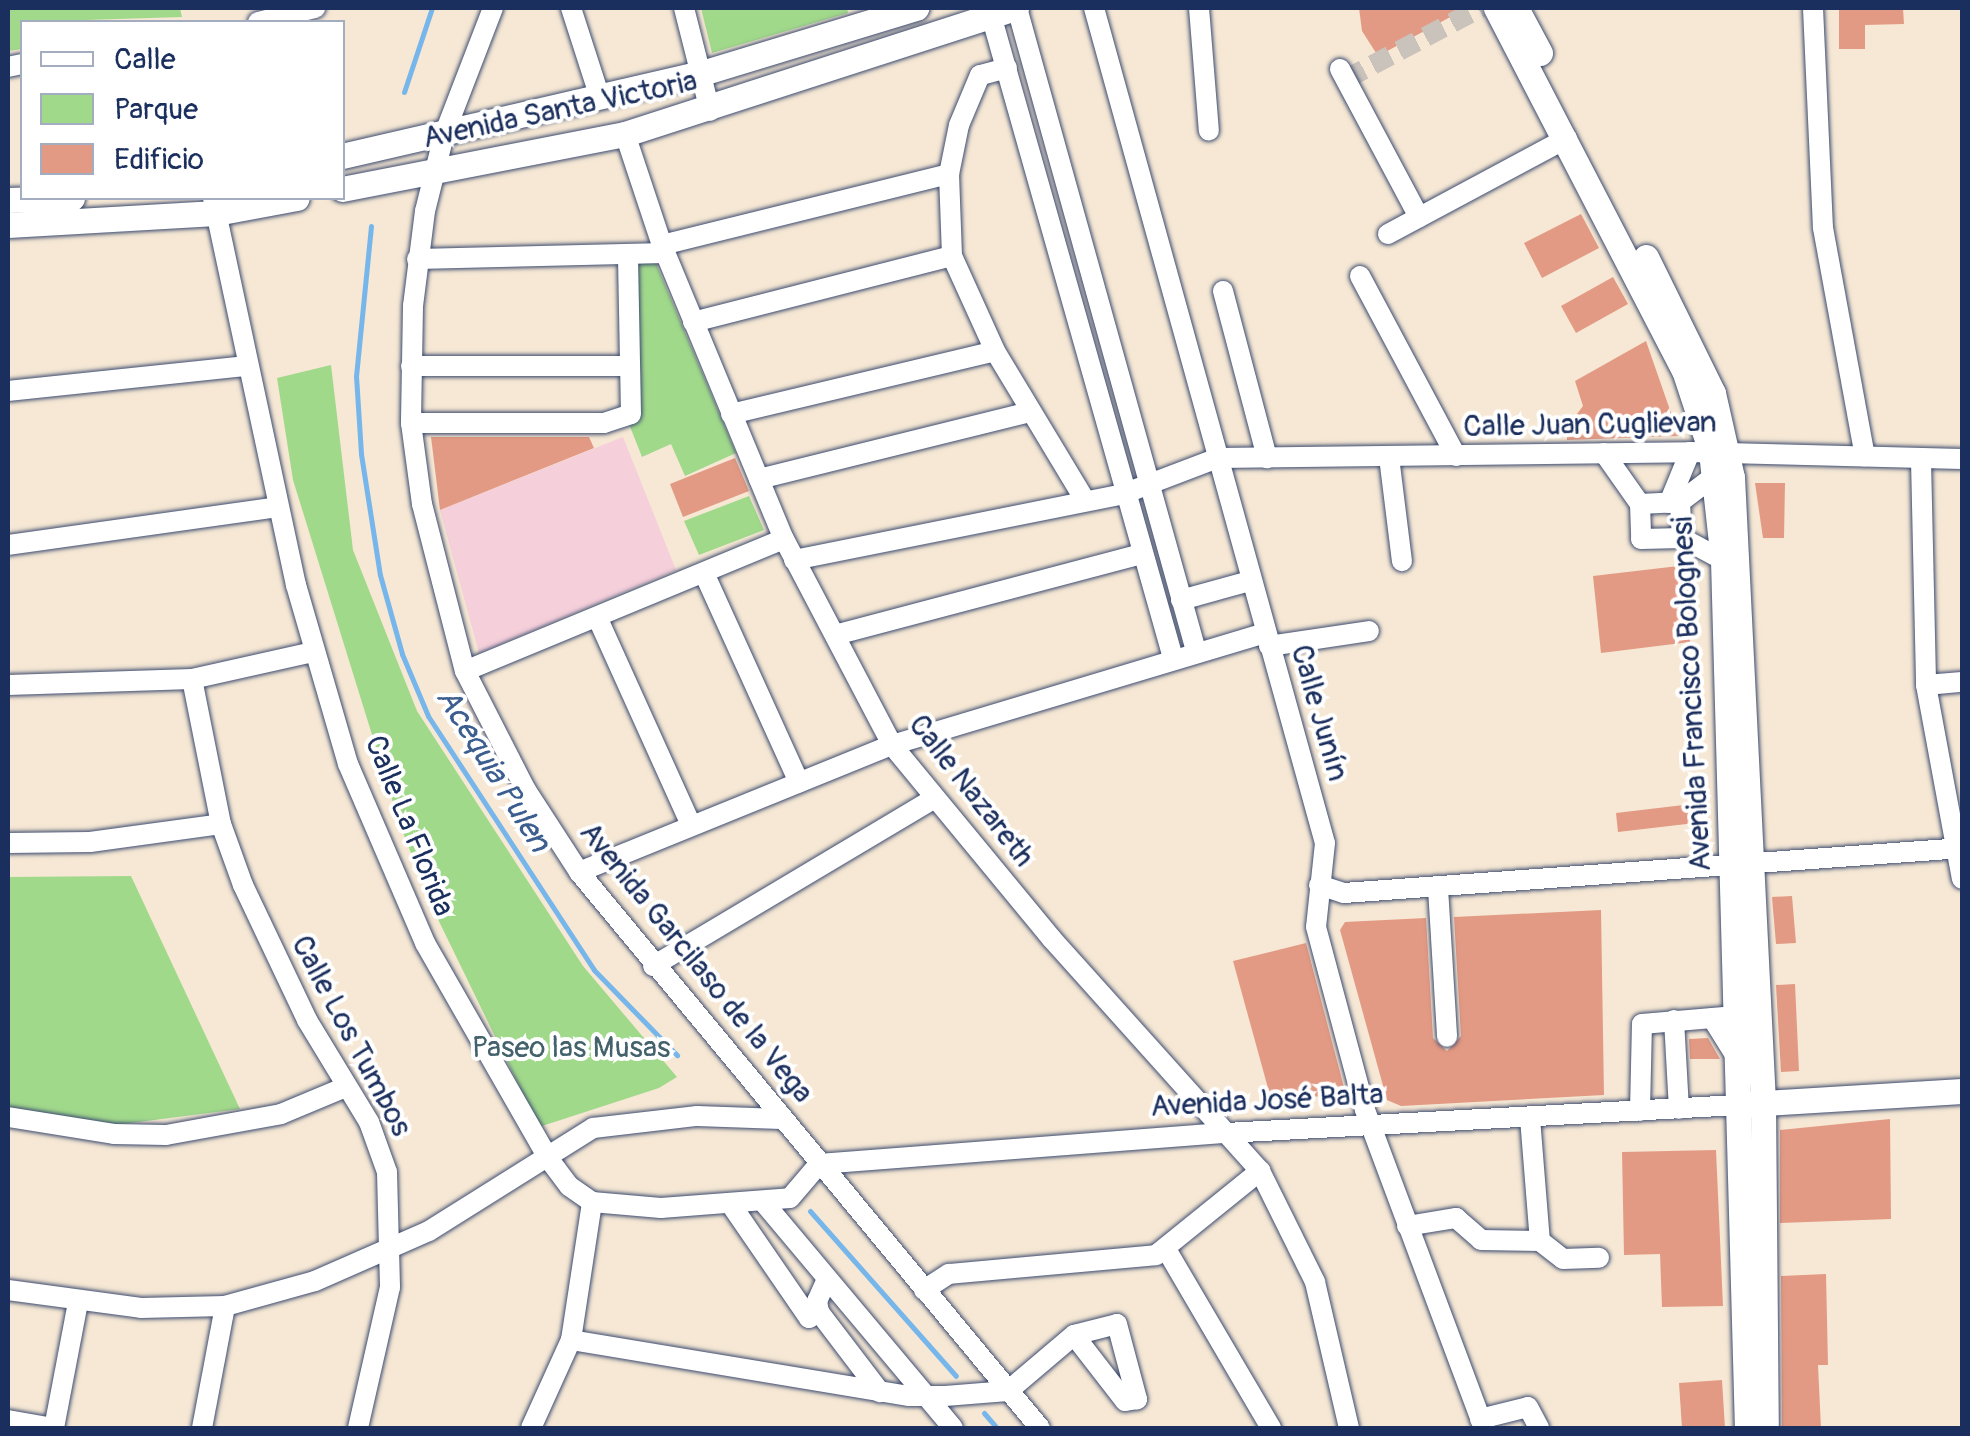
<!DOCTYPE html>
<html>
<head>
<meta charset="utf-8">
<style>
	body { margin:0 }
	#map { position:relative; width:1970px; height:1436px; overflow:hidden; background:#f6e8d4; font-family:Pangolin,sans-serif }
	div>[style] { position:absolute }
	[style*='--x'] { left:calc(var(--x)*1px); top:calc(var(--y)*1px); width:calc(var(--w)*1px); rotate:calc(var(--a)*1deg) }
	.built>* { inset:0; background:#f5cfda }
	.green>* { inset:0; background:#a1d98b }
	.stream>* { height:5px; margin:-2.5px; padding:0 2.5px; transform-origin:2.5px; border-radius:2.5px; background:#77b6eb }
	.building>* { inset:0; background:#e39a84 }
	.minor-tunnel>* { height:20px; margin-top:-10px; transform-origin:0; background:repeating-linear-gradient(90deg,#cac3bc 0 20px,transparent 0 30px) }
	.roads { filter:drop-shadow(0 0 2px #3c4b70) drop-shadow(0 0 2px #3c4b70) }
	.minor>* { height:20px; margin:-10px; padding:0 10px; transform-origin:10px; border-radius:10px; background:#fff }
	.major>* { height:25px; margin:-12.5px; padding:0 12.5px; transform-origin:12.5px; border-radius:12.5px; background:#fff }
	span { translate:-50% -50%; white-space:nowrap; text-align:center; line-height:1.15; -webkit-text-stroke:8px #fff; paint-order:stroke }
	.street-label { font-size:30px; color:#1b2f5e }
	.park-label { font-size:30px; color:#43626c }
	.water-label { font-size:32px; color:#3b5e8f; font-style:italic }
	.frame { position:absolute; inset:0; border:10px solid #1b2f5e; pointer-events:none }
	.legend { position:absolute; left:20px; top:20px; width:325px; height:180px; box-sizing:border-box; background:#fff; border:2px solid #a4acbf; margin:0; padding:12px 18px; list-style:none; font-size:30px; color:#1b2f5e }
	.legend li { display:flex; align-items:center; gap:20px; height:50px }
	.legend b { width:50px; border:2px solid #a4acbf }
</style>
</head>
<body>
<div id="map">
	<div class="built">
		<div style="clip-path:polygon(623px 437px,676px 570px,479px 653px,440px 510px)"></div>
	</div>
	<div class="green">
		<div style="clip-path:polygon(8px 8px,180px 8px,182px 17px,22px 22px,22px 49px,8px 51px)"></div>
		<div style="clip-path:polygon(701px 8px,847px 8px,848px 13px,712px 53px)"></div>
		<div style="clip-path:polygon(655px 261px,736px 453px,685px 476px,671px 444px,642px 457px,627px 419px,635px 272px,639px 262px)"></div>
		<div style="clip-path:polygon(331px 365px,353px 550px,417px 711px,583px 966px,677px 1077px,659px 1088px,539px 1127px,433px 909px,400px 825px,293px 480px,277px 378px)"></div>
		<div style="clip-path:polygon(749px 496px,764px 530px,699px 555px,684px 521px)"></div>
		<div style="clip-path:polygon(131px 876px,240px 1109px,115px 1125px,8px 1107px,8px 877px)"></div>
	</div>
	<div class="stream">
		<div style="--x:404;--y:92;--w:89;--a:-71.6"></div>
		<div style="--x:371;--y:226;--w:151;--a:95.7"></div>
		<div style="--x:356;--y:376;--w:78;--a:86.3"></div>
		<div style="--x:361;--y:454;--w:122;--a:81.1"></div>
		<div style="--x:380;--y:575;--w:82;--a:74.4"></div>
		<div style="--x:402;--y:654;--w:67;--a:67.2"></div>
		<div style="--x:428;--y:716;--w:303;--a:56.8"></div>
		<div style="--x:594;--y:970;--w:119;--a:45.7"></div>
		<div style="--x:810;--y:1211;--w:220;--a:48.5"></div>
		<div style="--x:984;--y:1413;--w:20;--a:49"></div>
	</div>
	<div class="building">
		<div style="clip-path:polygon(1359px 8px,1467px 8px,1378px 56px,1362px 31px)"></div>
		<div style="clip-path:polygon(1839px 8px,1903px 8px,1904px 24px,1865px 25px,1865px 49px,1839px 49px)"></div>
		<div style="clip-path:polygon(1581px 214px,1599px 248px,1542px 278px,1524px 243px)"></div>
		<div style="clip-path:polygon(1613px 277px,1628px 304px,1576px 333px,1561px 306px)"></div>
		<div style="clip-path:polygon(1646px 341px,1679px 436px,1567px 440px,1567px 427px,1583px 406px,1575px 381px)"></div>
		<div style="clip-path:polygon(431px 437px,589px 437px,594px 448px,440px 510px)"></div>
		<div style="clip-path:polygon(735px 458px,749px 491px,683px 517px,670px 484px)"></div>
		<div style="clip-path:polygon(1755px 483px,1785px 483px,1784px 538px,1763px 538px)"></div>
		<div style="clip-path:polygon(1687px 565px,1690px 642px,1601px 653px,1593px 576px)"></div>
		<div style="clip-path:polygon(1692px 804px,1695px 823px,1618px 832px,1616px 813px)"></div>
		<div style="clip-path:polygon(1792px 896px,1796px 943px,1776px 944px,1772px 897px)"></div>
		<div style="clip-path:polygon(1601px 910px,1604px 1095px,1401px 1106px,1387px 1100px,1340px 930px,1345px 922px,1426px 918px,1433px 1038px,1447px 1051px,1461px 1036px,1454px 917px)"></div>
		<div style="clip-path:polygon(1306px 943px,1346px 1095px,1271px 1099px,1233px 961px)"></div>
		<div style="clip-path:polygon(1795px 984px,1799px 1071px,1781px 1072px,1776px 985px)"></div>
		<div style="clip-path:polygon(1708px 1038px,1720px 1059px,1690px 1059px,1689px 1039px)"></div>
		<div style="clip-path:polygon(1890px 1119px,1891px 1219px,1780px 1223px,1780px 1130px)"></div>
		<div style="clip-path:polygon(1716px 1150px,1723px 1306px,1662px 1307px,1660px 1254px,1624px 1255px,1622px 1152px)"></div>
		<div style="clip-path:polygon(1826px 1274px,1828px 1365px,1818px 1365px,1821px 1428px,1782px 1428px,1781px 1276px)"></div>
		<div style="clip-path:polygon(1722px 1380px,1725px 1428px,1682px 1428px,1679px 1383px)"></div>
	</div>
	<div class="minor-tunnel">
		<div style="--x:1346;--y:79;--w:152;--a:-27.9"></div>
	</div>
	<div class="roads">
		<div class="minor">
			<div style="--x:493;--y:8;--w:136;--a:111.1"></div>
			<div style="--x:444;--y:135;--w:78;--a:104"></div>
			<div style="--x:425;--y:211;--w:96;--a:97.2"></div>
			<div style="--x:413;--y:306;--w:117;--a:91"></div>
			<div style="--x:411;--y:423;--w:82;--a:82.3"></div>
			<div style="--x:422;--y:504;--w:172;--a:75.6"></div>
			<div style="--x:465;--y:671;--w:134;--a:62.9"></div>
			<div style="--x:526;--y:790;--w:98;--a:57.1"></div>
			<div style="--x:579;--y:872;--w:722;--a:50.34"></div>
			<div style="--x:571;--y:8;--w:95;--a:72.1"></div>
			<div style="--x:684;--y:8;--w:106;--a:75.8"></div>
			<div style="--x:989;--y:8;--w:676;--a:74.19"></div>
			<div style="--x:1017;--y:8;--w:667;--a:74.44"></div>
			<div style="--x:1094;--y:8;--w:866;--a:74.54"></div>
			<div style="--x:1325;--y:843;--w:84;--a:96.1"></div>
			<div style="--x:1316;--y:927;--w:189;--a:75"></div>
			<div style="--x:1365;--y:1110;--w:340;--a:69.5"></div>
			<div style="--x:1199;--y:8;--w:123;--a:85.4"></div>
			<div style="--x:1813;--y:8;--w:220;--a:87.4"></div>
			<div style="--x:1823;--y:228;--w:232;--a:79.6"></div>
			<div style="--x:258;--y:22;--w:59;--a:-13.8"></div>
			<div style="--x:8;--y:67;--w:14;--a:-12"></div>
			<div style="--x:1007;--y:68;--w:28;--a:165"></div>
			<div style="--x:980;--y:75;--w:54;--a:112.8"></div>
			<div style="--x:959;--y:125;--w:50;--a:101.5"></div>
			<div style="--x:949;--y:174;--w:82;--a:87.9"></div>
			<div style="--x:952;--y:256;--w:104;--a:65.6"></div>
			<div style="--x:995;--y:351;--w:174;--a:58.9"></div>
			<div style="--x:1340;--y:69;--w:168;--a:61.9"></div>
			<div style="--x:625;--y:134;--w:117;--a:71.6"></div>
			<div style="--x:662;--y:245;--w:318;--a:67.5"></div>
			<div style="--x:784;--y:539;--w:233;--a:62.3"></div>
			<div style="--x:892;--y:745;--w:251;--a:50.5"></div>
			<div style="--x:1052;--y:939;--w:312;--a:48.1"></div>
			<div style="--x:1260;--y:1171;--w:124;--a:63.6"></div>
			<div style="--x:1315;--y:1282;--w:150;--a:76.9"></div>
			<div style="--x:213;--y:198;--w:396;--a:77.9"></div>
			<div style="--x:296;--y:585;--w:186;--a:73.8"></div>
			<div style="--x:348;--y:764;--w:195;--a:66.7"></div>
			<div style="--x:425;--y:943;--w:248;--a:60.2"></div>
			<div style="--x:548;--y:1158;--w:35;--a:53"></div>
			<div style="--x:569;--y:1186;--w:28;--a:35"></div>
			<div style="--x:592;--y:1202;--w:69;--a:5"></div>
			<div style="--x:661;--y:1208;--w:129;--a:-4.4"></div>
			<div style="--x:790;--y:1198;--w:45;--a:-49.5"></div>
			<div style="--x:1388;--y:234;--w:203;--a:-28.2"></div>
			<div style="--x:662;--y:245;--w:296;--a:-13.9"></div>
			<div style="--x:417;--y:259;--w:248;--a:-1.4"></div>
			<div style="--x:1360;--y:276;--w:204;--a:61.9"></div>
			<div style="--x:1223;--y:291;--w:173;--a:75.2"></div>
			<div style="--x:693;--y:322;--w:267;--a:-14.3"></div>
			<div style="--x:411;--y:366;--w:219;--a:0"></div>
			<div style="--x:8;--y:391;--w:240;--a:-6"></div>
			<div style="--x:731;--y:414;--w:271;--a:-13.4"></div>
			<div style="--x:411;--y:423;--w:193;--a:0"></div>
			<div style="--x:604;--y:423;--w:28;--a:-18"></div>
			<div style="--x:631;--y:414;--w:157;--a:-91.1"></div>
			<div style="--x:1604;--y:453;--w:62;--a:54.8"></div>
			<div style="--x:1640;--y:504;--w:40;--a:-2.9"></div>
			<div style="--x:1389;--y:457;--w:105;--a:82.9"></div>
			<div style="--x:1921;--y:460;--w:225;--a:88.7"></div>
			<div style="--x:1926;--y:685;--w:197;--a:79.5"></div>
			<div style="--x:1713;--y:477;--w:41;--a:142.9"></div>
			<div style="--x:1680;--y:502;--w:36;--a:87"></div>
			<div style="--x:1682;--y:538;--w:47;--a:28.2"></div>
			<div style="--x:759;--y:479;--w:279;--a:-13.9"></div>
			<div style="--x:1669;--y:503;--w:55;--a:-67.6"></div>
			<div style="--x:1640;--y:504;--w:35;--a:88"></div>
			<div style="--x:1641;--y:539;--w:41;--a:-1.4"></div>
			<div style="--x:8;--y:545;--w:273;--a:-8"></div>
			<div style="--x:794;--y:560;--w:336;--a:-11.3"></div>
			<div style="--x:1123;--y:494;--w:102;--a:-20.8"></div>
			<div style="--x:1218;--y:458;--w:472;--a:-0.7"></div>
			<div style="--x:1690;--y:452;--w:272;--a:1.5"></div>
			<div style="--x:704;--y:573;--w:230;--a:65.6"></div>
			<div style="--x:1181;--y:600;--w:72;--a:-15.4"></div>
			<div style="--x:598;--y:619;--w:226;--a:65.7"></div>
			<div style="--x:835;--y:635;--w:317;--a:-14.8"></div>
			<div style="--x:1269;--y:646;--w:101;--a:-8.5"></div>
			<div style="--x:465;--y:671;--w:345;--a:-22.5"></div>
			<div style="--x:192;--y:679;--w:148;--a:78.7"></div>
			<div style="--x:221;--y:824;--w:65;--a:70.2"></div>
			<div style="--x:243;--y:885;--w:149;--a:64.6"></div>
			<div style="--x:307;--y:1020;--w:119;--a:58.7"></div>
			<div style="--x:369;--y:1122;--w:53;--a:70.2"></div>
			<div style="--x:387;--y:1172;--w:115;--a:88.5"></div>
			<div style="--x:390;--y:1287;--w:145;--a:102.8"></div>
			<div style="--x:8;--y:685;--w:184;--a:-1.9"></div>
			<div style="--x:192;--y:679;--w:124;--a:-12.6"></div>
			<div style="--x:1926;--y:685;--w:36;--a:-5"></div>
			<div style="--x:8;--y:843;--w:82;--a:-0.7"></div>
			<div style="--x:90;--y:842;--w:132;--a:-7.8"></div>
			<div style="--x:579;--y:872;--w:338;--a:-22.1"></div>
			<div style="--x:892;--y:745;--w:390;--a:-16.7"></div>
			<div style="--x:1319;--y:885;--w:26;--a:18"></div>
			<div style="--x:1344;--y:893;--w:620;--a:-4.16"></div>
			<div style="--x:1438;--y:888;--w:149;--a:86.5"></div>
			<div style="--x:653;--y:966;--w:326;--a:-30.8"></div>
			<div style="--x:1712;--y:1018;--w:47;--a:58"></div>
			<div style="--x:1674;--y:1020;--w:89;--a:86.8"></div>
			<div style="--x:1640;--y:1111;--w:87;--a:-88.7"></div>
			<div style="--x:1642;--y:1024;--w:94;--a:-4.9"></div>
			<div style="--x:8;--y:1117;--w:107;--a:9.1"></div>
			<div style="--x:114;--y:1134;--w:52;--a:1.1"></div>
			<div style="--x:166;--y:1135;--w:117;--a:-10.3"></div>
			<div style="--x:281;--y:1114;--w:70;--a:-22.6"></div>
			<div style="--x:1530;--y:1118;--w:123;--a:85.4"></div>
			<div style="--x:819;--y:1164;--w:408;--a:-4.4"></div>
			<div style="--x:1226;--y:1133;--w:513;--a:-3.13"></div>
			<div style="--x:765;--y:1204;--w:292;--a:50"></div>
			<div style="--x:732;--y:1206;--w:136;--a:55.5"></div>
			<div style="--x:809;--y:1318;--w:12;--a:-31"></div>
			<div style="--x:1407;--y:1226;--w:50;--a:-9.3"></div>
			<div style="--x:1456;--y:1218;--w:33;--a:41"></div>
			<div style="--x:1481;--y:1240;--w:59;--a:1"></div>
			<div style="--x:1540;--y:1241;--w:29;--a:38"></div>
			<div style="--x:1563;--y:1259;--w:36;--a:-2"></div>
			<div style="--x:1166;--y:1249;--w:208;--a:59.6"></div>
			<div style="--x:827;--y:1279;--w:24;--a:114"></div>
			<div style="--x:817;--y:1301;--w:11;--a:80"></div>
			<div style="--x:819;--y:1312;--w:101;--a:52.7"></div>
			<div style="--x:8;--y:1290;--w:134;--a:7.7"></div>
			<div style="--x:141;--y:1308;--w:84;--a:-1.4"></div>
			<div style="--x:225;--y:1306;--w:93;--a:-15.5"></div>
			<div style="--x:315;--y:1281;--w:124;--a:-23.7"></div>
			<div style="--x:429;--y:1231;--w:194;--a:-32.1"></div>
			<div style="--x:593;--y:1128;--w:105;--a:-6.6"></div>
			<div style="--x:697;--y:1116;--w:84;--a:2"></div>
			<div style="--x:924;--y:1290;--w:30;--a:-33"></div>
			<div style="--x:949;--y:1274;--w:208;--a:-5.2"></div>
			<div style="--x:1156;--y:1255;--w:134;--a:-38.9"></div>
			<div style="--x:571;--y:1340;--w:343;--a:9.4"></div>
			<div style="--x:909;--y:1396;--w:36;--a:0"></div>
			<div style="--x:945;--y:1396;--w:63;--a:-4.5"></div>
			<div style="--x:1008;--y:1391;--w:87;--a:-40.3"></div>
			<div style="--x:1074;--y:1335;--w:44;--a:-14.3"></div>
			<div style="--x:1117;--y:1324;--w:78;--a:75.1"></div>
			<div style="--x:1137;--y:1399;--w:12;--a:171"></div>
			<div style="--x:1125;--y:1401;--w:83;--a:-127.7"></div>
			<div style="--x:1480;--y:1419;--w:49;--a:-14"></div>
			<div style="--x:1528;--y:1407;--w:24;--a:62"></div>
			<div style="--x:8;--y:1420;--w:46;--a:10.1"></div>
			<div style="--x:54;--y:1428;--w:128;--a:-79.2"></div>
			<div style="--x:202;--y:1428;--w:124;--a:-79.3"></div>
			<div style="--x:531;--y:1428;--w:97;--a:-65.6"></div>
			<div style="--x:571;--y:1340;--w:140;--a:-81.3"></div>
		</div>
		<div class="major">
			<div style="--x:1496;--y:8;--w:408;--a:62.6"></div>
			<div style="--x:1684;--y:370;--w:86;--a:71.8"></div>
			<div style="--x:1711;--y:452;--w:109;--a:83.7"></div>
			<div style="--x:1723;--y:560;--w:868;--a:88.42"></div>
			<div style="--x:1516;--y:8;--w:51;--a:61.9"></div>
			<div style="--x:342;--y:156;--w:369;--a:-13"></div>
			<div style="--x:702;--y:73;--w:224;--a:-16.9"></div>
			<div style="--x:342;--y:189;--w:288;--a:-11"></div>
			<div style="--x:625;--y:134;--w:411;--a:-17.9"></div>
			<div style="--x:8;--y:200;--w:64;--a:-1.8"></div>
			<div style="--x:8;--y:225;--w:208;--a:-3.3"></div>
			<div style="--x:216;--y:213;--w:82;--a:-10.5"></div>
			<div style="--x:1646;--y:257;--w:152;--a:63.8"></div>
			<div style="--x:1713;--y:393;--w:86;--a:77.3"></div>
			<div style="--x:1732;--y:477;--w:627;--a:87.16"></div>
			<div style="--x:1763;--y:1103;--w:325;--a:89.5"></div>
			<div style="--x:1748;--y:1104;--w:214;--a:-3.5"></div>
		</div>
	</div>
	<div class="street-label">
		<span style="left:560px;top:110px;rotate:-12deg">Avenida Santa Victoria</span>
		<span style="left:1590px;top:425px;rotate:-1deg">Calle Juan Cuglievan</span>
		<span style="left:1692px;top:694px;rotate:-93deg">Avenida Francisco Bolognesi</span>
		<span style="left:1319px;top:713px;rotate:74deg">Calle Junín</span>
		<span style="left:971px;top:791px;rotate:52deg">Calle Nazareth</span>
		<span style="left:409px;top:826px;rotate:68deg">Calle La Florida</span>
		<span style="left:696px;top:963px;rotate:51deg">Avenida Garcilaso de la Vega</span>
		<span style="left:351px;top:1036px;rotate:62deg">Calle Los Tumbos</span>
		<span style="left:1267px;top:1101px;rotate:-3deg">Avenida José Balta</span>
	</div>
	<div class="park-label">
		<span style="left:571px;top:1048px">Paseo las Musas</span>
	</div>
	<div class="water-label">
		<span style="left:493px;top:770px;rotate:58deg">Acequia Pulen</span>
	</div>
	<div class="frame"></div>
	<ul class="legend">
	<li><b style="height:12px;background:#fff"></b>Calle</li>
	<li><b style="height:28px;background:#a1d98b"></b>Parque</li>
	<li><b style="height:28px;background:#e39a84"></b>Edificio</li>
	</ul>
</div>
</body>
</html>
